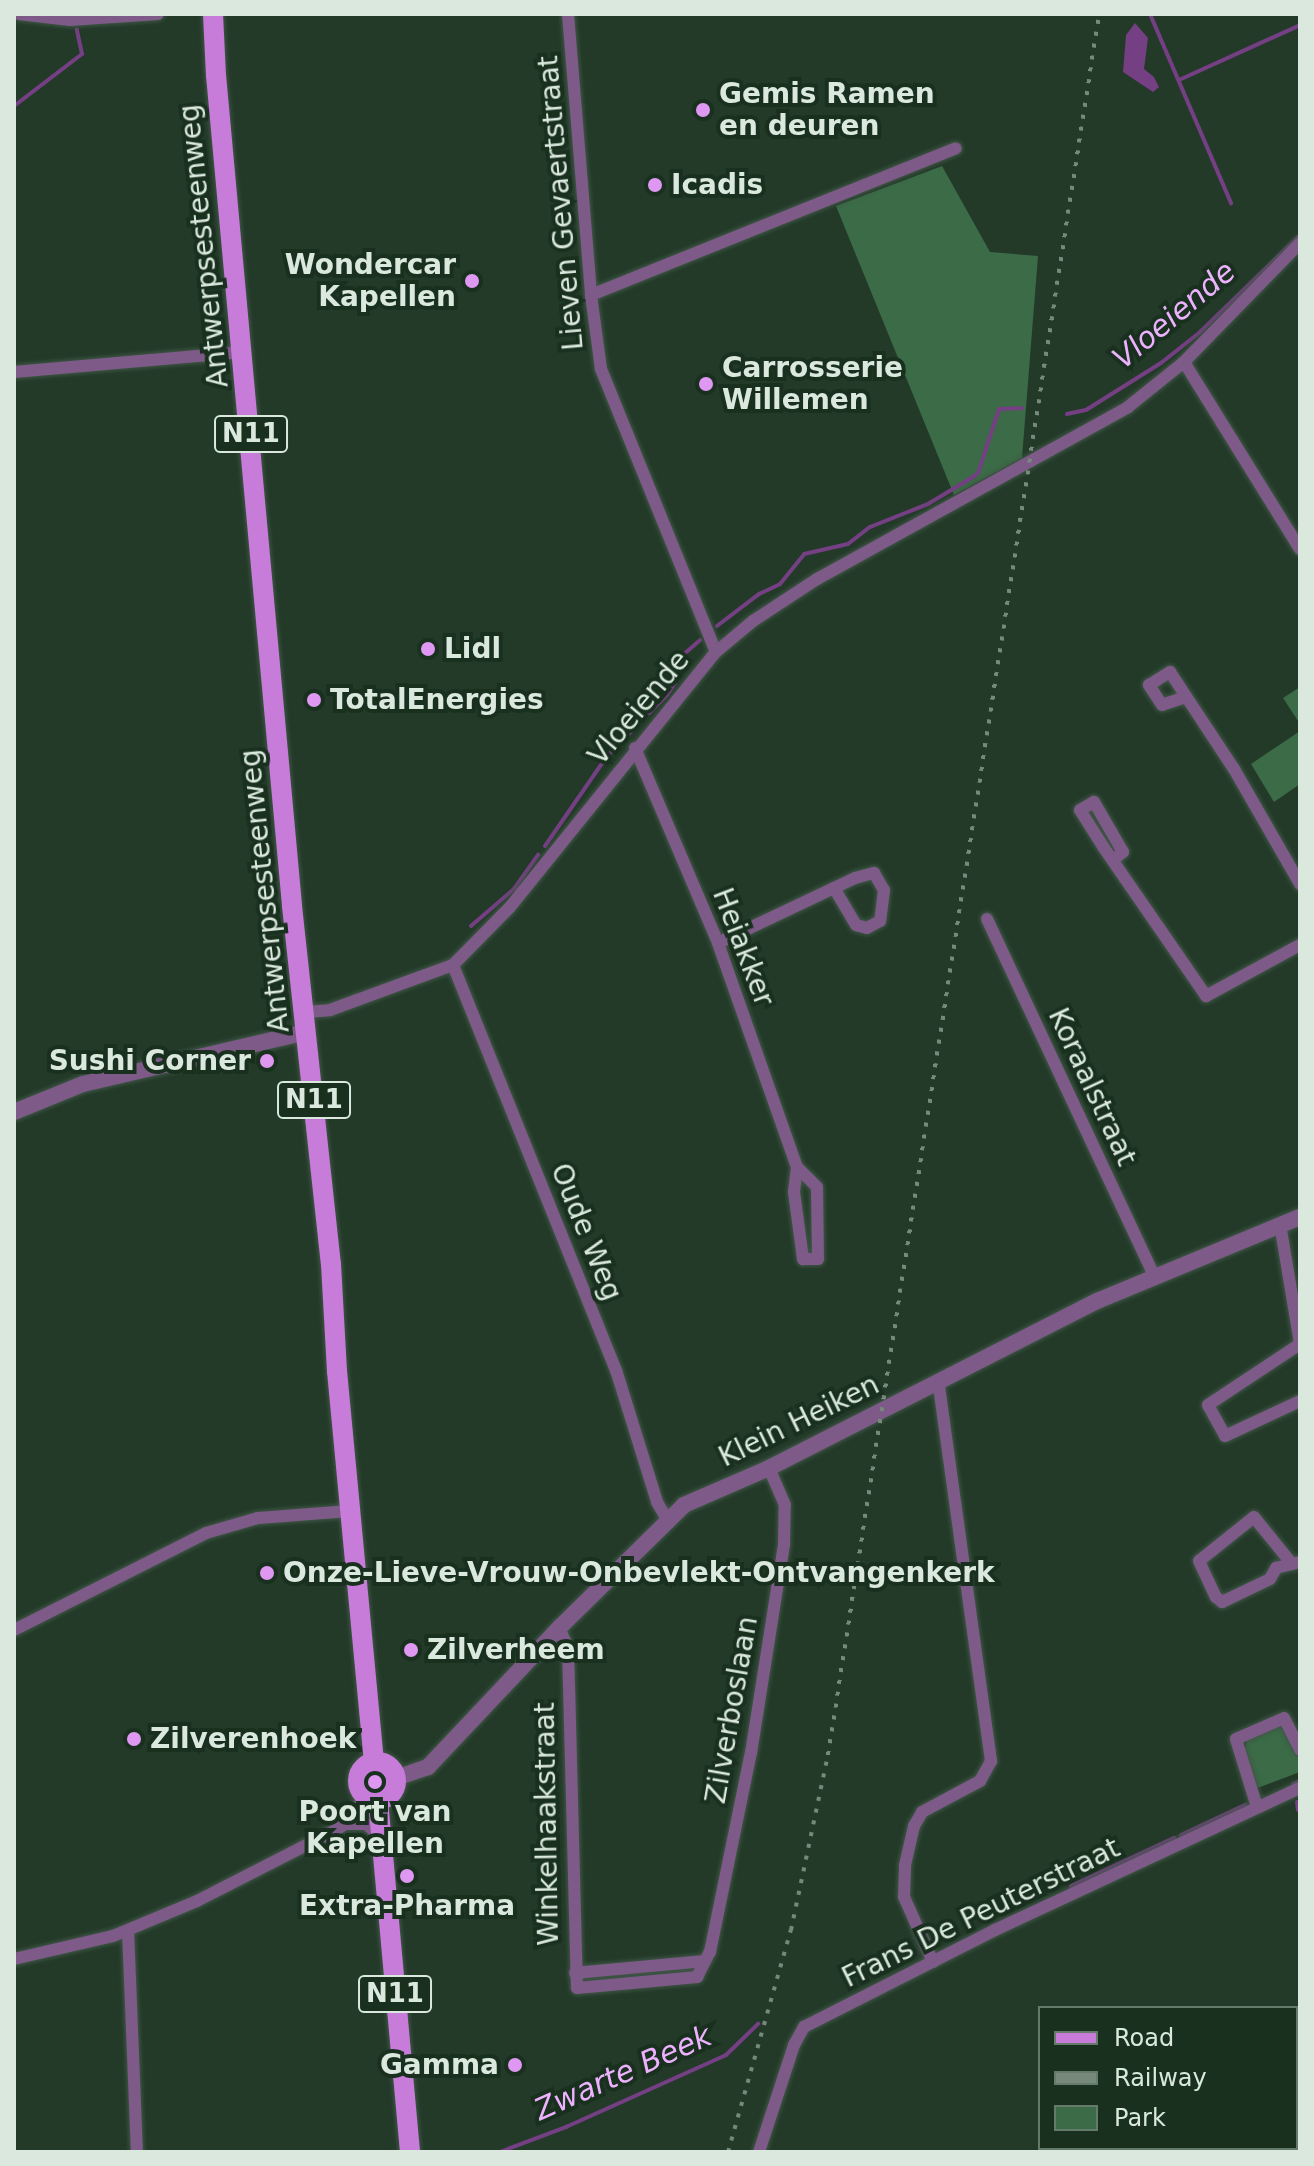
<!DOCTYPE html>
<html>
<head>
<meta charset="utf-8">
<style>
	body { margin:0 }
	#map { position:relative; width:1314px; height:2166px; overflow:hidden; background:#233a29; font-family:"DejaVu Sans",sans-serif }
	div>[style] { position:absolute }
	[style*='--x'] { left:calc(var(--x)*1px); top:calc(var(--y)*1px); width:calc(var(--w)*1px); rotate:calc(var(--a)*1deg) }
	.green>* { inset:0; background:#3b6b47 }
	.water>* { inset:0; background:#753f83 }
	.stream>* { height:4px; margin:-2px; padding:0 2px; transform-origin:2px; border-radius:2px; background:#753f83 }
	.roads { filter:drop-shadow(0 0 2px #405646) drop-shadow(0 0 2px #405646) }
	.minor>* { height:12px; margin:-6px; padding:0 6px; transform-origin:6px; border-radius:6px; background:#7e5a88 }
	.tertiary>* { height:16px; margin:-8px; padding:0 8px; transform-origin:8px; border-radius:8px; background:#7e5a88 }
	.primary>* { height:20px; margin:-10px; padding:0 10px; transform-origin:10px; border-radius:10px; background:#c77cda }
	.primary>.ring { margin:-10px; padding:0; box-sizing:content-box; background:none; border:20px solid #c77cda; border-radius:50% }
	.rail>* { height:4px; margin-top:-2px; transform-origin:0; background:repeating-linear-gradient(90deg,#76897b 0 4px,transparent 0 12px) }
	.dots>* { width:22px; height:22px; translate:-50% -50%; box-sizing:border-box; border:4px solid #19301f; border-radius:50% }
	span { translate:-50% -50%; white-space:nowrap; text-align:center; line-height:1.15; -webkit-text-stroke:8px #19301f; paint-order:stroke }
	.shield-label span { padding:2px 6px; background:#19301f; border:2px solid; border-radius:6px; -webkit-text-stroke-width:0 }
	.shield-label { font-size:26px; color:#dae8dd; font-weight:700 }
	.poi-label { font-size:28px; color:#dae8dd; font-weight:700 }
	.left { translate:0 -50%; text-align:left }
	.right { translate:-100% -50%; text-align:right }
	.street-label { font-size:28px; color:#dae8dd }
	.water-label { font-size:30px; color:#edb2fd; font-style:italic }
	.frame { position:absolute; inset:0; border:16px solid #dae8dd; pointer-events:none }
	.legend { position:absolute; left:1038px; top:2006px; width:260px; height:144px; box-sizing:border-box; background:#19301f; border:2px solid #667a6b; margin:0; padding:10px 14px; list-style:none; font-size:24px; color:#dae8dd }
	.legend li { display:flex; align-items:center; gap:16px; height:40px }
	.legend b { width:40px; border:2px solid #667a6b }
</style>
</head>
<body>
<div id="map">
	<div class="green">
		<div style="clip-path:polygon(942px 166px,990px 252px,1038px 256px,1022px 458px,954px 495px,836px 206px)"></div>
		<div style="clip-path:polygon(1300px 687px,1300px 724px,1283px 698px)"></div>
		<div style="clip-path:polygon(1300px 731px,1300px 784px,1274px 802px,1251px 764px)"></div>
		<div style="clip-path:polygon(1278px 1725px,1285px 1729px,1300px 1756px,1300px 1772px,1255px 1789px,1244px 1753px,1246px 1744px,1248px 1738px)"></div>
	</div>
	<div class="water">
		<div style="clip-path:polygon(1135px 23px,1148px 38px,1144px 69px,1154px 77px,1159px 87px,1153px 92px,1123px 72px,1126px 35px)"></div>
	</div>
	<div class="stream">
		<div style="--x:1150;--y:14;--w:206;--a:66.8"></div>
		<div style="--x:1179;--y:80;--w:133;--a:-24.4"></div>
		<div style="--x:14;--y:106;--w:86;--a:-37.4"></div>
		<div style="--x:82;--y:54;--w:25;--a:-102"></div>
		<div style="--x:14;--y:179;--w:4;--a:90"></div>
		<div style="--x:1067;--y:414;--w:19;--a:-12"></div>
		<div style="--x:1086;--y:410;--w:89;--a:-32.1"></div>
		<div style="--x:1161;--y:363;--w:48;--a:-38.3"></div>
		<div style="--x:1199;--y:333;--w:141;--a:-44.1"></div>
		<div style="--x:717;--y:626;--w:53;--a:-37.3"></div>
		<div style="--x:759;--y:594;--w:23;--a:-25"></div>
		<div style="--x:780;--y:584;--w:38;--a:-51"></div>
		<div style="--x:804;--y:554;--w:45;--a:-12.8"></div>
		<div style="--x:848;--y:544;--w:28;--a:-38"></div>
		<div style="--x:870;--y:527;--w:62;--a:-21.6"></div>
		<div style="--x:928;--y:504;--w:52;--a:-31"></div>
		<div style="--x:973;--y:477;--w:6;--a:-39"></div>
		<div style="--x:978;--y:473;--w:67;--a:-71.8"></div>
		<div style="--x:999;--y:409;--w:23;--a:-2"></div>
		<div style="--x:545;--y:846;--w:109;--a:-55.4"></div>
		<div style="--x:607;--y:756;--w:86;--a:-45.5"></div>
		<div style="--x:667;--y:695;--w:14;--a:-56"></div>
		<div style="--x:675;--y:683;--w:22;--a:-87"></div>
		<div style="--x:676;--y:661;--w:32;--a:-41"></div>
		<div style="--x:471;--y:926;--w:57;--a:-40.7"></div>
		<div style="--x:514;--y:889;--w:42;--a:-54.8"></div>
		<div style="--x:1293;--y:1784;--w:8;--a:-23"></div>
		<div style="--x:1297;--y:1802;--w:8;--a:83"></div>
		<div style="--x:1300;--y:1817;--w:1;--a:90"></div>
		<div style="--x:1181;--y:1835;--w:71;--a:-25.1"></div>
		<div style="--x:1071;--y:1886;--w:114;--a:-25"></div>
		<div style="--x:500;--y:2152;--w:71;--a:-20.7"></div>
		<div style="--x:566;--y:2127;--w:175;--a:-24.2"></div>
		<div style="--x:726;--y:2055;--w:45;--a:-44.1"></div>
	</div>
	<div class="roads">
		<div class="minor">
			<div style="--x:19;--y:14;--w:51;--a:6.7"></div>
			<div style="--x:70;--y:20;--w:88;--a:-3.9"></div>
			<div style="--x:568;--y:14;--w:282;--a:85.3"></div>
			<div style="--x:591;--y:295;--w:75;--a:82.3"></div>
			<div style="--x:601;--y:369;--w:305;--a:67.9"></div>
			<div style="--x:591;--y:295;--w:393;--a:-21.9"></div>
			<div style="--x:1184;--y:362;--w:220;--a:58.2"></div>
			<div style="--x:14;--y:372;--w:230;--a:-5"></div>
			<div style="--x:1186;--y:697;--w:25;--a:162"></div>
			<div style="--x:1162;--y:705;--w:24;--a:-123"></div>
			<div style="--x:1149;--y:685;--w:25;--a:-32"></div>
			<div style="--x:1170;--y:672;--w:116;--a:56.6"></div>
			<div style="--x:1234;--y:769;--w:133;--a:60.1"></div>
			<div style="--x:635;--y:748;--w:212;--a:66.9"></div>
			<div style="--x:718;--y:943;--w:238;--a:70.6"></div>
			<div style="--x:797;--y:1167;--w:25;--a:97"></div>
			<div style="--x:794;--y:1192;--w:68;--a:82.3"></div>
			<div style="--x:803;--y:1259;--w:15;--a:0"></div>
			<div style="--x:818;--y:1259;--w:72;--a:-90.8"></div>
			<div style="--x:817;--y:1187;--w:28;--a:-135"></div>
			<div style="--x:1113;--y:860;--w:13;--a:-39"></div>
			<div style="--x:1123;--y:852;--w:58;--a:-120.1"></div>
			<div style="--x:1094;--y:802;--w:16;--a:150"></div>
			<div style="--x:1080;--y:810;--w:45;--a:57.7"></div>
			<div style="--x:1104;--y:848;--w:180;--a:55.4"></div>
			<div style="--x:1206;--y:996;--w:107;--a:-28.5"></div>
			<div style="--x:987;--y:919;--w:393;--a:64.9"></div>
			<div style="--x:718;--y:943;--w:152;--a:-25.4"></div>
			<div style="--x:855;--y:878;--w:20;--a:-15"></div>
			<div style="--x:874;--y:873;--w:20;--a:60"></div>
			<div style="--x:884;--y:890;--w:31;--a:97"></div>
			<div style="--x:880;--y:921;--w:15;--a:152"></div>
			<div style="--x:867;--y:928;--w:11;--a:-165"></div>
			<div style="--x:856;--y:925;--w:43;--a:-120.7"></div>
			<div style="--x:453;--y:965;--w:437;--a:68.1"></div>
			<div style="--x:616;--y:1370;--w:138;--a:72.7"></div>
			<div style="--x:657;--y:1502;--w:20;--a:60"></div>
			<div style="--x:304;--y:1012;--w:26;--a:-4"></div>
			<div style="--x:330;--y:1010;--w:131;--a:-20.1"></div>
			<div style="--x:453;--y:965;--w:81;--a:-45.5"></div>
			<div style="--x:510;--y:907;--w:328;--a:-51.1"></div>
			<div style="--x:716;--y:652;--w:48;--a:-40"></div>
			<div style="--x:753;--y:621;--w:77;--a:-33.3"></div>
			<div style="--x:817;--y:579;--w:355;--a:-28.9"></div>
			<div style="--x:1128;--y:407;--w:72;--a:-38.8"></div>
			<div style="--x:1184;--y:362;--w:166;--a:-45.7"></div>
			<div style="--x:1280;--y:1224;--w:122;--a:80.5"></div>
			<div style="--x:1300;--y:1344;--w:110;--a:146.5"></div>
			<div style="--x:1208;--y:1405;--w:35;--a:61"></div>
			<div style="--x:1225;--y:1436;--w:83;--a:-25"></div>
			<div style="--x:1292;--y:1564;--w:60;--a:-129"></div>
			<div style="--x:1254;--y:1517;--w:70;--a:141.3"></div>
			<div style="--x:1199;--y:1561;--w:40;--a:65"></div>
			<div style="--x:1216;--y:1597;--w:8;--a:40"></div>
			<div style="--x:1222;--y:1602;--w:53;--a:-25.6"></div>
			<div style="--x:1270;--y:1579;--w:13;--a:-61"></div>
			<div style="--x:1276;--y:1568;--w:25;--a:-14"></div>
			<div style="--x:559;--y:1628;--w:21;--a:65"></div>
			<div style="--x:568;--y:1647;--w:341;--a:88.5"></div>
			<div style="--x:577;--y:1988;--w:121;--a:-5.2"></div>
			<div style="--x:697;--y:1977;--w:28;--a:-63"></div>
			<div style="--x:710;--y:1952;--w:203;--a:-78.4"></div>
			<div style="--x:751;--y:1753;--w:212;--a:-81"></div>
			<div style="--x:784;--y:1544;--w:39;--a:-89"></div>
			<div style="--x:785;--y:1505;--w:40;--a:-113.4"></div>
			<div style="--x:14;--y:1630;--w:215;--a:-26.8"></div>
			<div style="--x:206;--y:1533;--w:54;--a:-16.1"></div>
			<div style="--x:258;--y:1518;--w:92;--a:-4.4"></div>
			<div style="--x:1257;--y:1807;--w:71;--a:-107.2"></div>
			<div style="--x:1236;--y:1739;--w:52;--a:-23.6"></div>
			<div style="--x:1284;--y:1718;--w:36;--a:63"></div>
			<div style="--x:345;--y:1824;--w:21;--a:0"></div>
			<div style="--x:366;--y:1824;--w:20;--a:41"></div>
			<div style="--x:128;--y:1930;--w:222;--a:87.7"></div>
			<div style="--x:14;--y:1959;--w:102;--a:-13.1"></div>
			<div style="--x:113;--y:1936;--w:91;--a:-22.6"></div>
			<div style="--x:197;--y:1901;--w:154;--a:-27.1"></div>
			<div style="--x:334;--y:1831;--w:13;--a:-32"></div>
			<div style="--x:345;--y:1824;--w:34;--a:-54"></div>
			<div style="--x:933;--y:1962;--w:71;--a:-114"></div>
			<div style="--x:904;--y:1897;--w:32;--a:-88"></div>
			<div style="--x:905;--y:1865;--w:40;--a:-77"></div>
			<div style="--x:914;--y:1826;--w:16;--a:-60"></div>
			<div style="--x:922;--y:1812;--w:66;--a:-28.1"></div>
			<div style="--x:980;--y:1781;--w:23;--a:-61"></div>
			<div style="--x:991;--y:1761;--w:384;--a:-97.9"></div>
			<div style="--x:575;--y:1973;--w:130;--a:-5.3"></div>
			<div style="--x:1296;--y:2089;--w:4;--a:-14"></div>
			<div style="--x:1120;--y:2148;--w:4;--a:76"></div>
			<div style="--x:759;--y:2152;--w:113;--a:-71.9"></div>
			<div style="--x:794;--y:2045;--w:21;--a:-61"></div>
			<div style="--x:804;--y:2027;--w:214;--a:-26.9"></div>
			<div style="--x:995;--y:1930;--w:336;--a:-25"></div>
			<div style="--x:1050;--y:2152;--w:16;--a:-14"></div>
		</div>
		<div class="tertiary">
			<div style="--x:14;--y:1112;--w:74;--a:-22.1"></div>
			<div style="--x:83;--y:1084;--w:230;--a:-13.1"></div>
			<div style="--x:396;--y:1778;--w:34;--a:-19"></div>
			<div style="--x:428;--y:1767;--w:191;--a:-46.7"></div>
			<div style="--x:559;--y:1628;--w:175;--a:-44.5"></div>
			<div style="--x:684;--y:1505;--w:93;--a:-23.5"></div>
			<div style="--x:769;--y:1468;--w:368;--a:-27"></div>
			<div style="--x:1097;--y:1301;--w:220;--a:-22.5"></div>
		</div>
		<div class="primary">
			<div style="--x:213;--y:14;--w:61;--a:87.2"></div>
			<div style="--x:216;--y:75;--w:834;--a:84.77"></div>
			<div style="--x:292;--y:906;--w:360;--a:83.8"></div>
			<div style="--x:331;--y:1264;--w:107;--a:86.8"></div>
			<div style="--x:337;--y:1371;--w:393;--a:84.6"></div>
			<div class="ring" style="left:358px;top:1762px;width:18px;height:18px"></div>
			<div style="--x:378;--y:1800;--w:353;--a:84.8"></div>
		</div>
	</div>
	<div class="rail">
		<div style="--x:728;--y:2152;--w:231;--a:-74.2"></div>
		<div style="--x:791;--y:1930;--w:179;--a:-78.1"></div>
		<div style="--x:828;--y:1755;--w:1762;--a:-81.15"></div>
	</div>
	<div class="dots">
		<div style="left:703px;top:110px;background:#df98f1"></div>
		<div style="left:655px;top:185px;background:#df98f1"></div>
		<div style="left:472px;top:281px;background:#df98f1"></div>
		<div style="left:706px;top:384px;background:#df98f1"></div>
		<div style="left:428px;top:649px;background:#df98f1"></div>
		<div style="left:314px;top:700px;background:#df98f1"></div>
		<div style="left:267px;top:1061px;background:#df98f1"></div>
		<div style="left:267px;top:1573px;background:#df98f1"></div>
		<div style="left:411px;top:1650px;background:#df98f1"></div>
		<div style="left:134px;top:1739px;background:#df98f1"></div>
		<div style="left:375px;top:1782px;background:#df98f1"></div>
		<div style="left:407px;top:1876px;background:#df98f1"></div>
		<div style="left:515px;top:2065px;background:#df98f1"></div>
	</div>
	<div class="shield-label">
		<span style="left:251px;top:434px">N11</span>
		<span style="left:314px;top:1100px">N11</span>
		<span style="left:395px;top:1994px">N11</span>
	</div>
	<div class="poi-label">
		<span class="left" style="left:719px;top:110px">Gemis Ramen<br>en deuren</span>
		<span class="left" style="left:671px;top:185px">Icadis</span>
		<span class="right" style="left:456px;top:281px">Wondercar<br>Kapellen</span>
		<span class="left" style="left:722px;top:384px">Carrosserie<br>Willemen</span>
		<span class="left" style="left:444px;top:649px">Lidl</span>
		<span class="left" style="left:330px;top:700px">TotalEnergies</span>
		<span class="right" style="left:251px;top:1061px">Sushi Corner</span>
		<span class="left" style="left:283px;top:1573px">Onze-Lieve-Vrouw-Onbevlekt-Ontvangenkerk</span>
		<span class="left" style="left:427px;top:1650px">Zilverheem</span>
		<span class="left" style="left:150px;top:1739px">Zilverenhoek</span>
		<span style="left:375px;top:1828px">Poort van<br>Kapellen</span>
		<span style="left:407px;top:1906px">Extra-Pharma</span>
		<span class="right" style="left:499px;top:2065px">Gamma</span>
	</div>
	<div class="street-label">
		<span style="left:561px;top:203px;rotate:-95deg">Lieven Gevaertstraat</span>
		<span style="left:204px;top:246px;rotate:-96deg">Antwerpsesteenweg</span>
		<span style="left:639px;top:708px;rotate:-50deg">Vloeiende</span>
		<span style="left:265px;top:891px;rotate:-96deg">Antwerpsesteenweg</span>
		<span style="left:743px;top:947px;rotate:69deg">Heiakker</span>
		<span style="left:1092px;top:1087px;rotate:65deg">Koraalstraat</span>
		<span style="left:586px;top:1232px;rotate:68deg">Oude Weg</span>
		<span style="left:799px;top:1421px;rotate:-26deg">Klein Heiken</span>
		<span style="left:732px;top:1710px;rotate:-80deg">Zilverboslaan</span>
		<span style="left:547px;top:1824px;rotate:-91deg">Winkelhaakstraat</span>
		<span style="left:981px;top:1913px;rotate:-26deg">Frans De Peuterstraat</span>
	</div>
	<div class="water-label">
		<span style="left:1174px;top:315px;rotate:-40deg">Vloeiende</span>
		<span style="left:623px;top:2073px;rotate:-24deg">Zwarte Beek</span>
	</div>
	<div class="frame"></div>
	<ul class="legend">
	<li><b style="height:10px;background:#c77cda"></b>Road</li>
	<li><b style="height:10px;background:#76897b"></b>Railway</li>
	<li><b style="height:22px;background:#3b6b47"></b>Park</li>
	</ul>
</div>
</body>
</html>
